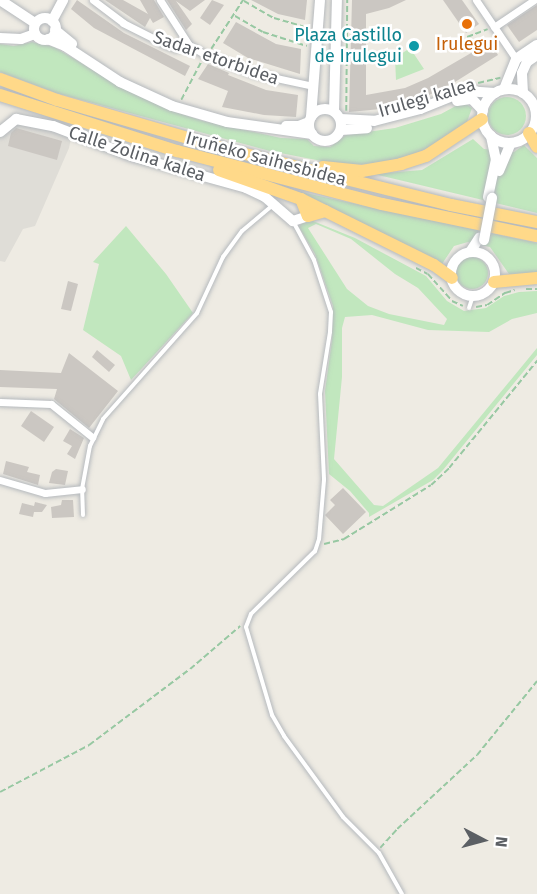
<!DOCTYPE html>
<html>
<head>
<meta charset="utf-8">
<style>
	body { margin:0 }
	#map { position:relative; width:537px; height:894px; overflow:hidden; background:#eeebe3; font-family:"Fira Sans",sans-serif }
	div>[style] { position:absolute }
	[style*='--x'] { left:calc(var(--x)*1px); top:calc(var(--y)*1px); width:calc(var(--w)*1px); rotate:calc(var(--a)*1deg) }
	.industrial>* { inset:0; background:#dfddd7 }
	.green>* { inset:0; background:#c1e7be }
	.round { border-radius:50% }
	.building>* { inset:0; background:#cbc7c2 }
	.path>* { height:1.5px; margin-top:-0.75px; transform-origin:0; background:repeating-linear-gradient(90deg,#97c8a2 0 6px,transparent 0 9px) }
	.roads { filter:drop-shadow(0 0 2px #b5b9bd) drop-shadow(0 0 2px #b5b9bd) }
	.lane>* { height:4px; margin:-2px; padding:0 2px; transform-origin:2px; border-radius:2px; background:#fff }
	.street>* { height:7px; margin:-3.5px; padding:0 3.5px; transform-origin:3.5px; border-radius:3.5px; background:#fff }
	.secondary>* { height:10px; margin:-5px; padding:0 5px; transform-origin:5px; border-radius:5px; background:#fff }
	.secondary>.ring { margin:-5px; padding:0; box-sizing:content-box; background:none; border:10px solid #fff; border-radius:50% }
	.highway>* { height:12px; margin:-6px; padding:0 6px; transform-origin:6px; border-radius:6px; background:#ffd989 }
	.bridges { filter:drop-shadow(0 0 2px #b6babf) drop-shadow(0 0 2px #b6babf) }
	.secondary-bridge>* { height:10px; margin:-5px; padding:0 5px; transform-origin:5px; border-radius:5px; background:#fff }
	.dots>* { width:16px; height:16px; translate:-50% -50%; box-sizing:border-box; border:3px solid #fff; border-radius:50% }
	span { translate:-50% -50%; white-space:nowrap; text-align:center; line-height:1.15; -webkit-text-stroke:5px #fff; paint-order:stroke }
	.culture-label { font-size:18px; color:#0d838f }
	.right { translate:-100% -50%; text-align:right }
	.food-label { font-size:18px; color:#c56008 }
	.street-label { font-size:18px; color:#5b5f64 }
	.north { position:absolute; left:453px; top:810px; width:60px; height:60px; -webkit-text-stroke:4px #fff; paint-order:stroke; rotate:96deg; font-size:16px; font-weight:700; line-height:24px; text-align:center; color:#5b5f64 }
	.north::after { content:''; display:block; margin:auto; width:21px; height:27px; background:#5b5f64; clip-path:polygon(50% 0,100% 100%,50% 72%,0 100%) }
</style>
</head>
<body>
<div id="map">
	<div class="industrial">
		<div style="clip-path:polygon(16px 123px,35px 124px,71px 138px,69px 148px,35px 226px,23px 229px,5px 262px,0 261px,0 137px)"></div>
	</div>
	<div class="green">
		<div style="clip-path:polygon(32px 42px,54px 47px,124px 88px,170px 110px,203px 121px,281px 138px,307px 139px,314px 146px,330px 147px,346px 135px,395px 128px,441px 114px,463px 102px,472px 108px,467px 122px,441px 142px,417px 153px,382px 164px,342px 165px,270px 151px,56px 93px,0 72px,0 44px,14px 46px)"></div>
		<div style="clip-path:polygon(410px 48px,424px 69px,396px 80px,395px 58px)"></div>
		<div class="round" style="left:488px;top:97px;width:38px;height:38px"></div>
		<div style="clip-path:polygon(473px 139px,484px 149px,514px 152px,524px 145px,537px 158px,537px 213px,374px 174px,422px 170px)"></div>
		<div style="clip-path:polygon(296px 191px,537px 243px,537px 273px,509px 274px,490px 247px,468px 242px,454px 246px,442px 264px)"></div>
		<div style="clip-path:polygon(evenodd,313px 221px,355px 238px,426px 276px,447px 301px,464px 311px,486px 308px,504px 296px,519px 292px,537px 291px,537px 313px,512px 319px,489px 332px,428px 330px,372px 315px,345px 317px,342px 328px,342px 377px,334px 459px,374px 505px,383px 506px,438px 468px,537px 348px,537px 355px,443px 470px,433px 480px,369px 517px,369px 513px,350px 491px,329px 474px,325px 391px,332px 340px,333px 306px,315px 254px,299px 227px,302px 223px,313px 221px,316px 224px,351px 239px,395px 274px,418px 288px,447px 319px,444px 325px,389px 314px,368px 306px,347px 289px,308px 228px,316px 224px)"></div>
		<div style="clip-path:polygon(126px 226px,166px 274px,193px 313px,131px 380px,121px 356px,83px 330px,99px 264px,93px 262px)"></div>
		<div class="round" style="left:456px;top:257px;width:32px;height:32px"></div>
	</div>
	<div class="building">
		<div style="clip-path:polygon(77px 0,124px 33px,190px 66px,185px 76px,94px 28px,71px 9px)"></div>
		<div style="clip-path:polygon(105px 0,123px 0,148px 14px,140px 0,154px 0,164px 17px,153px 23px,150px 18px,145px 27px)"></div>
		<div style="clip-path:polygon(167px 0,205px 0,190px 11px,176px 1px,192px 24px,186px 30px)"></div>
		<div style="clip-path:polygon(212px 0,224px 5px,210px 25px,200px 18px)"></div>
		<div style="clip-path:polygon(251px 0,307px 0,305px 20px,278px 14px)"></div>
		<div style="clip-path:polygon(352px 0,406px 0,389px 8px,366px 14px,366px 95px,405px 88px,428px 78px,490px 42px,498px 55px,455px 82px,429px 95px,381px 109px,349px 112px)"></div>
		<div style="clip-path:polygon(443px 0,462px 0,479px 24px,466px 33px)"></div>
		<div style="clip-path:polygon(537px 5px,537px 30px,519px 42px,507px 25px)"></div>
		<div style="clip-path:polygon(236px 22px,276px 44px,301px 49px,300px 74px,248px 58px,223px 43px)"></div>
		<div style="clip-path:polygon(208px 64px,229px 73px,228px 75px,266px 90px,298px 95px,296px 117px,264px 115px,222px 107px,228px 91px,198px 79px)"></div>
		<div style="clip-path:polygon(16px 128px,62px 141px,57px 160px,8px 146px,11px 133px)"></div>
		<div style="clip-path:polygon(68px 281px,78px 284px,71px 311px,61px 309px)"></div>
		<div style="clip-path:polygon(97px 350px,115px 365px,109px 372px,92px 357px)"></div>
		<div style="clip-path:polygon(69px 353px,118px 391px,89px 428px,54px 399px,57px 389px,0 387px,0 370px,61px 373px)"></div>
		<div style="clip-path:polygon(31px 411px,54px 427px,44px 442px,21px 426px)"></div>
		<div style="clip-path:polygon(70px 429px,84px 438px,75px 459px,67px 454px,72px 446px,63px 441px)"></div>
		<div style="clip-path:polygon(6px 461px,29px 467px,27px 472px,40px 475px,38px 485px,3px 474px)"></div>
		<div style="clip-path:polygon(56px 469px,68px 471px,65px 485px,49px 483px,52px 472px)"></div>
		<div style="clip-path:polygon(343px 488px,366px 512px,343px 534px,325px 515px,335px 505px,330px 500px)"></div>
		<div style="clip-path:polygon(62px 500px,73px 500px,74px 517px,52px 518px,51px 507px,61px 505px)"></div>
		<div style="clip-path:polygon(35px 502px,47px 505px,42px 512px,34px 512px,33px 517px,19px 514px,22px 503px,34px 506px)"></div>
	</div>
	<div class="path">
		<div style="--x:244;--y:1;--w:34;--a:30"></div>
		<div style="--x:274;--y:18;--w:36;--a:16"></div>
		<div style="--x:235;--y:16;--w:32;--a:30"></div>
		<div style="--x:263;--y:32;--w:46;--a:17.7"></div>
		<div style="--x:467;--y:37;--w:22;--a:-21"></div>
		<div style="--x:211;--y:49;--w:59;--a:-56.9"></div>
		<div style="--x:478;--y:83;--w:23;--a:-13"></div>
		<div style="--x:181;--y:100;--w:43;--a:-62.2"></div>
		<div style="--x:346;--y:111;--w:111;--a:-89.5"></div>
		<div style="--x:416;--y:268;--w:13;--a:27"></div>
		<div style="--x:428;--y:274;--w:36;--a:48"></div>
		<div style="--x:452;--y:301;--w:12;--a:24"></div>
		<div style="--x:526;--y:289;--w:11;--a:0"></div>
		<div style="--x:476;--y:307;--w:11;--a:-10"></div>
		<div style="--x:487;--y:305;--w:22;--a:-34"></div>
		<div style="--x:505;--y:293;--w:10;--a:-17"></div>
		<div style="--x:324;--y:544;--w:21;--a:-14"></div>
		<div style="--x:344;--y:539;--w:102;--a:-31.8"></div>
		<div style="--x:431;--y:485;--w:25;--a:-43"></div>
		<div style="--x:449;--y:468;--w:139;--a:-50.6"></div>
		<div style="--x:0;--y:792;--w:101;--a:-27.8"></div>
		<div style="--x:89;--y:745;--w:126;--a:-37"></div>
		<div style="--x:190;--y:669;--w:66;--a:-40.7"></div>
		<div style="--x:380;--y:848;--w:25;--a:-48"></div>
		<div style="--x:397;--y:829;--w:109;--a:-42.8"></div>
		<div style="--x:477;--y:755;--w:95;--a:-51"></div>
	</div>
	<div class="roads">
		<div class="lane">
			<div style="--x:294;--y:223;--w:42;--a:61.6"></div>
			<div style="--x:314;--y:260;--w:55;--a:71.9"></div>
			<div style="--x:331;--y:312;--w:20;--a:93"></div>
			<div style="--x:330;--y:332;--w:63;--a:99.2"></div>
			<div style="--x:320;--y:394;--w:86;--a:87.3"></div>
			<div style="--x:324;--y:480;--w:59;--a:94.8"></div>
			<div style="--x:319;--y:539;--w:13;--a:108"></div>
			<div style="--x:315;--y:551;--w:90;--a:135.5"></div>
			<div style="--x:251;--y:614;--w:14;--a:111"></div>
			<div style="--x:246;--y:627;--w:92;--a:73.5"></div>
			<div style="--x:272;--y:715;--w:24;--a:60"></div>
			<div style="--x:284;--y:736;--w:100;--a:53.9"></div>
			<div style="--x:343;--y:817;--w:51;--a:45"></div>
			<div style="--x:379;--y:853;--w:47;--a:60.7"></div>
			<div style="--x:469;--y:308;--w:13;--a:-72"></div>
			<div style="--x:83;--y:515;--w:26;--a:-92"></div>
			<div style="--x:82;--y:489;--w:44;--a:-79.5"></div>
			<div style="--x:90;--y:446;--w:30;--a:-64"></div>
			<div style="--x:103;--y:419;--w:142;--a:-48.4"></div>
			<div style="--x:197;--y:313;--w:62;--a:-65.1"></div>
			<div style="--x:223;--y:257;--w:32;--a:-54"></div>
			<div style="--x:242;--y:231;--w:40;--a:-40"></div>
		</div>
		<div class="street">
			<div style="--x:93;--y:0;--w:38;--a:37"></div>
			<div style="--x:123;--y:23;--w:47;--a:26.6"></div>
			<div style="--x:165;--y:44;--w:12;--a:20"></div>
			<div style="--x:176;--y:48;--w:13;--a:-13"></div>
			<div style="--x:189;--y:45;--w:21;--a:31"></div>
			<div style="--x:207;--y:56;--w:49;--a:20.3"></div>
			<div style="--x:253;--y:73;--w:61;--a:12.2"></div>
			<div style="--x:160;--y:0;--w:54;--a:57.2"></div>
			<div style="--x:476;--y:0;--w:71;--a:55.9"></div>
			<div style="--x:494;--y:27;--w:48;--a:-34"></div>
			<div style="--x:0;--y:402;--w:51;--a:2.2"></div>
			<div style="--x:51;--y:404;--w:53;--a:38.8"></div>
			<div style="--x:0;--y:480;--w:47;--a:16.1"></div>
			<div style="--x:45;--y:493;--w:37;--a:-6"></div>
		</div>
		<div class="secondary">
			<div style="--x:0;--y:0;--w:42;--a:33.3"></div>
			<div class="ring" style="left:34px;top:18px;width:12px;height:12px"></div>
			<div style="--x:52;--y:21;--w:24;--a:-62"></div>
			<div style="--x:55;--y:30;--w:22;--a:39"></div>
			<div style="--x:0;--y:38;--w:21;--a:3"></div>
			<div style="--x:21;--y:39;--w:15;--a:-20"></div>
			<div style="--x:48;--y:39;--w:18;--a:22"></div>
			<div style="--x:65;--y:46;--w:66;--a:33.2"></div>
			<div style="--x:120;--y:82;--w:57;--a:24.8"></div>
			<div style="--x:172;--y:106;--w:57;--a:16.2"></div>
			<div style="--x:227;--y:122;--w:86;--a:8"></div>
			<div style="--x:504;--y:89;--w:32;--a:-68"></div>
			<div style="--x:516;--y:59;--w:25;--a:-34"></div>
			<div class="ring" style="left:482px;top:89px;width:44px;height:44px"></div>
			<div style="--x:523;--y:93;--w:20;--a:-93"></div>
			<div style="--x:522;--y:73;--w:12;--a:-66"></div>
			<div style="--x:527;--y:62;--w:12;--a:-35"></div>
			<div style="--x:457;--y:101;--w:15;--a:-8"></div>
			<div style="--x:472;--y:99;--w:16;--a:47"></div>
			<div class="ring" style="left:309px;top:109px;width:22px;height:22px"></div>
			<div style="--x:334;--y:111;--w:111;--a:-88.5"></div>
			<div style="--x:311;--y:117;--w:117;--a:-85.6"></div>
			<div style="--x:341;--y:119;--w:33;--a:3"></div>
			<div style="--x:374;--y:121;--w:48;--a:-14.6"></div>
			<div style="--x:420;--y:109;--w:48;--a:-21.8"></div>
			<div style="--x:465;--y:91;--w:30;--a:4"></div>
			<div style="--x:286;--y:126;--w:13;--a:0"></div>
			<div style="--x:299;--y:126;--w:11;--a:-22"></div>
			<div style="--x:341;--y:130;--w:26;--a:-4"></div>
			<div style="--x:0;--y:132;--w:21;--a:-39"></div>
			<div style="--x:16;--y:119;--w:38;--a:11"></div>
			<div style="--x:53;--y:126;--w:84;--a:21"></div>
			<div style="--x:131;--y:156;--w:119;--a:15.5"></div>
			<div style="--x:246;--y:188;--w:21;--a:25"></div>
			<div style="--x:265;--y:197;--w:37;--a:41"></div>
			<div style="--x:293;--y:221;--w:16;--a:-18"></div>
			<div style="--x:499;--y:171;--w:30;--a:-67"></div>
			<div style="--x:488;--y:197;--w:38;--a:-78"></div>
			<div style="--x:496;--y:160;--w:25;--a:-102"></div>
			<div style="--x:470;--y:252;--w:17;--a:-57"></div>
			<div class="ring" style="left:451px;top:252px;width:34px;height:34px"></div>
		</div>
		<div class="highway">
			<div style="--x:0;--y:79;--w:61;--a:20.2"></div>
			<div style="--x:57;--y:100;--w:183;--a:16.2"></div>
			<div style="--x:233;--y:151;--w:225;--a:13.9"></div>
			<div style="--x:451;--y:205;--w:88;--a:11.2"></div>
			<div style="--x:0;--y:95;--w:186;--a:17.6"></div>
			<div style="--x:177;--y:151;--w:212;--a:14.5"></div>
			<div style="--x:382;--y:204;--w:158;--a:11.7"></div>
			<div style="--x:529;--y:133;--w:16;--a:60"></div>
			<div style="--x:323;--y:167;--w:39;--a:6"></div>
			<div style="--x:362;--y:171;--w:40;--a:-10"></div>
			<div style="--x:401;--y:164;--w:26;--a:-18"></div>
			<div style="--x:426;--y:156;--w:67;--a:-33.5"></div>
			<div style="--x:219;--y:170;--w:87;--a:19.5"></div>
			<div style="--x:301;--y:199;--w:148;--a:26.4"></div>
			<div style="--x:434;--y:265;--w:22;--a:36"></div>
			<div style="--x:301;--y:199;--w:18;--a:68"></div>
			<div style="--x:308;--y:216;--w:18;--a:-16"></div>
			<div style="--x:494;--y:282;--w:43;--a:-5.3"></div>
		</div>
	</div>
	<div class="bridges">
		<div class="secondary-bridge">
			<div style="--x:484;--y:240;--w:43;--a:-79.2"></div>
		</div>
	</div>
	<div class="dots">
		<div style="left:467px;top:24px;background:#e8710a"></div>
		<div style="left:414px;top:46px;background:#0f9aa8"></div>
	</div>
	<div class="culture-label">
		<span class="right" style="left:402px;top:46px">Plaza Castillo<br>de Irulegui</span>
	</div>
	<div class="food-label">
		<span style="left:467px;top:44px">Irulegui</span>
	</div>
	<div class="street-label">
		<span style="left:216px;top:58px;rotate:19deg">Sadar etorbidea</span>
		<span style="left:427px;top:98px;rotate:-16deg">Irulegi kalea</span>
		<span style="left:137px;top:154px;rotate:18deg">Calle Zolina kalea</span>
		<span style="left:266px;top:159px;rotate:15deg">Iruñeko saihesbidea</span>
	</div>
	<div class="north">N</div>
</div>
</body>
</html>
